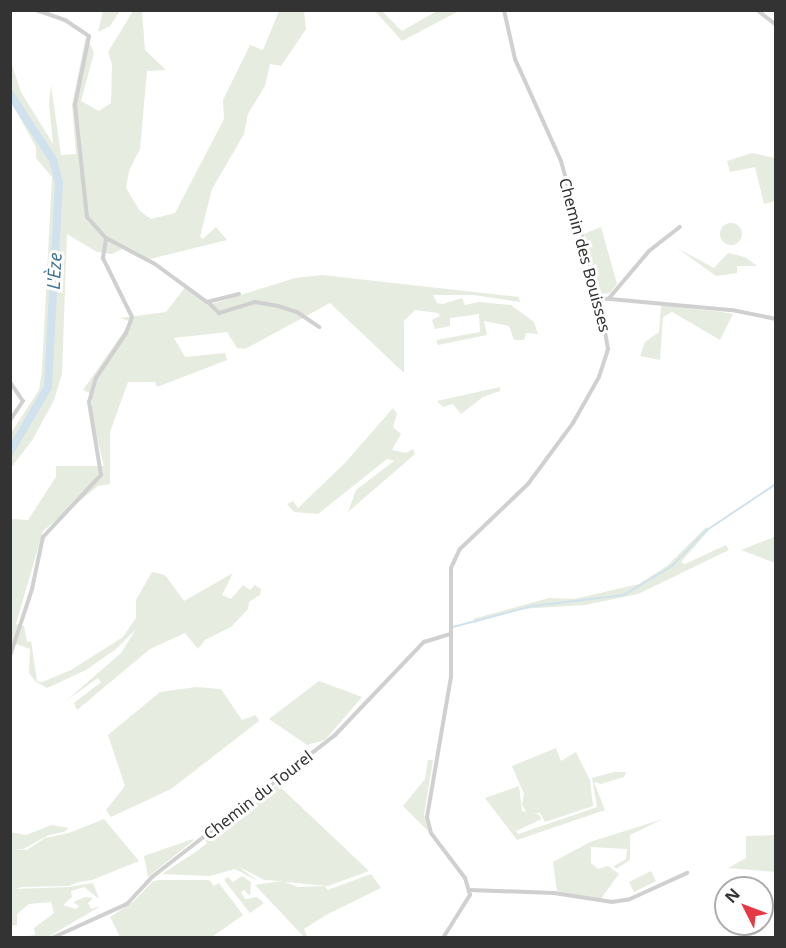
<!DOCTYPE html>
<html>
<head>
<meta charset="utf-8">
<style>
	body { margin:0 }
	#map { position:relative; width:786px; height:948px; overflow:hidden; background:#fff; font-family:"Noto Sans",sans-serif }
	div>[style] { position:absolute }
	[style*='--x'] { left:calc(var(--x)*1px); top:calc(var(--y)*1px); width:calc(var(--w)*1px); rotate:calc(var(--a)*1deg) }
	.green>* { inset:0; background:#e6ecdf }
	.round { border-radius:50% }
	.stream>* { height:1.5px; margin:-0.75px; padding:0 0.75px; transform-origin:0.75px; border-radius:0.75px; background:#cfe2ee }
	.river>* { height:8px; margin:-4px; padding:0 4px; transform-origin:4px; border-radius:4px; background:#cfe2ee }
	.minor>* { height:4px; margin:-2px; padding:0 2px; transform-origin:2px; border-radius:2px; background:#d0d0d0 }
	span { translate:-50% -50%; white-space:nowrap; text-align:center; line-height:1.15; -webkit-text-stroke:6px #fff; paint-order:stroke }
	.street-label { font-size:16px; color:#333 }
	.water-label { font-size:18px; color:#3f7597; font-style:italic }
	.frame { position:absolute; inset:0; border:12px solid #333; pointer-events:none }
	.north { position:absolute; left:714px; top:876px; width:60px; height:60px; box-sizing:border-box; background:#fff; border:2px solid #adadad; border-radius:50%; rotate:312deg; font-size:16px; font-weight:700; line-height:24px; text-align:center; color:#333 }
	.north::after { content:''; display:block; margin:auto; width:21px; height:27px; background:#e63946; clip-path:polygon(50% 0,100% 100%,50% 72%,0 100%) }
</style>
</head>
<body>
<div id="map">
	<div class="green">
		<div style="clip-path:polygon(103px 11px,120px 11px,110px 26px,98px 32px)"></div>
		<div style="clip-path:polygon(133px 11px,142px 11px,145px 50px,166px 70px,147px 71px,140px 149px,129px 171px,126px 188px,140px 211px,151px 219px,175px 213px,224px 119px,223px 100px,250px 45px,263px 50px,279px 11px,304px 11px,306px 29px,281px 66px,270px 64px,265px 86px,248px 114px,244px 134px,212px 189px,200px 237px,203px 239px,216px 227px,227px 240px,150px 259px,124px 248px,112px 254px,97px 252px,67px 234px,62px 374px,54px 400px,33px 439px,11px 468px,11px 433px,39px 390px,42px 369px,52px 177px,36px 158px,36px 147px,11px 102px,10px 59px,21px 92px,53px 144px,49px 104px,51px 85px,61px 155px,76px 154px,72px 105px,86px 36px,94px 53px,81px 101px,99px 111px,111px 103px,112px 64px,108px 52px)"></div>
		<div style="clip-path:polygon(375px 11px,382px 11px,402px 31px,435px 12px,457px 12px,402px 41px)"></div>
		<div style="clip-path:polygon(752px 153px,775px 158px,775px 201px,764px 204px,755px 167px,730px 172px,727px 161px)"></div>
		<div class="round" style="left:720px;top:223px;width:22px;height:22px"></div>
		<div style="clip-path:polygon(601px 227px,617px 284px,610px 293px,601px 294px,584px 234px)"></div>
		<div style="clip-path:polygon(677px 248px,714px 268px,728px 253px,745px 257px,757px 266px,737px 266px,737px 273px,716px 276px)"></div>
		<div style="clip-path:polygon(322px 275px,519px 297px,520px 302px,474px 295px,433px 295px,437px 303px,443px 304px,462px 298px,465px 305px,479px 302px,511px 305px,534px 322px,538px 334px,526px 333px,524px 340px,514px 340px,509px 326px,484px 321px,487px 335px,438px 345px,436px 340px,480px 332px,479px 314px,450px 318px,450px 326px,435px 329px,432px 320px,440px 316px,438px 313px,415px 310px,404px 321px,404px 373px,330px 303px,245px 349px,237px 348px,227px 332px,174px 338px,185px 357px,225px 353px,227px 360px,157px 387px,155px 382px,128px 382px,110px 432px,110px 484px,98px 486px,43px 531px,16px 624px,24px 626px,27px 642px,31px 641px,37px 681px,42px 682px,71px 670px,123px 637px,136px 618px,136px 600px,152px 572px,165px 575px,184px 601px,233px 573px,222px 595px,231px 599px,243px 585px,250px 590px,255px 585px,261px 589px,260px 595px,249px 602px,248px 609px,231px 627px,205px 640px,198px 649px,185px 633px,150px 649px,77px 710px,74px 703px,101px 682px,98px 678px,67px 700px,121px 653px,136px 629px,116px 649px,86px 670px,47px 688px,35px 681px,29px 673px,30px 649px,11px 642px,11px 524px,13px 519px,28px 520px,56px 477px,56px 466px,104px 466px,91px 415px,92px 394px,83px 390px,127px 327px,129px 321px,120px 318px,166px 312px,186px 286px,212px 304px,295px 278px)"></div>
		<div style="clip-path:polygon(661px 305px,722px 312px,733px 314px,720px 340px,672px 312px,663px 317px,660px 360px,640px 356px,645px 342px,659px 332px)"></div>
		<div style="clip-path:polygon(500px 387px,500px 391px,483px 397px,461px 414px,453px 404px,443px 407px,437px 401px)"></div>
		<div style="clip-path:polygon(393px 408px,397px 414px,393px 427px,401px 434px,392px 450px,406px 453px,413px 449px,415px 454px,348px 512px,356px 490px,394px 461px,387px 459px,318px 514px,294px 512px,287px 504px,293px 501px,298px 508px,345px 463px)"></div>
		<div style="clip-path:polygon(706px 527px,709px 530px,681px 562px,685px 564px,726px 545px,729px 550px,638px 594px,585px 605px,520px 609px,474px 623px,473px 619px,549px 598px,574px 599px,639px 584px,667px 566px)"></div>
		<div style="clip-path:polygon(775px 535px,775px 563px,741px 550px,772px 538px)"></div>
		<div style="clip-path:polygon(319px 681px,362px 697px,325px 740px,307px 745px,269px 719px)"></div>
		<div style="clip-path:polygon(196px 687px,221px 689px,242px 720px,256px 715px,259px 721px,171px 789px,111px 817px,106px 810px,125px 786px,108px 735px,160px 692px)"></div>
		<div style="clip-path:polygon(556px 748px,561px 761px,576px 752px,590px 780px,593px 806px,545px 822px,540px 813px,527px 813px,522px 805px,524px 794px,512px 766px)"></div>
		<div style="clip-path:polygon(428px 760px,433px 760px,424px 815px,429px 832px,403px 806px,425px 779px)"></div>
		<div style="clip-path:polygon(614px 772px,626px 772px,624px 777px,601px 784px,594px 782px,605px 810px,517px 840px,485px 798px,519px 786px,522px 811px,538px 814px,542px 819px,516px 831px,518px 834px,597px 807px,592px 778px)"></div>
		<div style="clip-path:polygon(277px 784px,369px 871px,328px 886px,285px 882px,298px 887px,325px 886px,328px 890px,371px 874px,381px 888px,326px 915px,304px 929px,307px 936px,304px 937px,255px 885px,282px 881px,264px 880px,238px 866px,258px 881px,235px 869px,210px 876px,162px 874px,197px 851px,207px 843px,205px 840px)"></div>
		<div style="clip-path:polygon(104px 819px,139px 861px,92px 880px,79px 882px,68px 886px,23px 887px,15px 889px,68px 887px,93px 883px,99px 899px,84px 887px,71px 891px,72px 897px,63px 905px,76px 909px,79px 906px,73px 902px,85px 897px,93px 898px,88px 903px,91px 909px,101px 906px,48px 937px,20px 937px,35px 935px,34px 928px,54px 913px,51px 902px,29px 904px,17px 914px,17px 925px,11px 926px,10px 832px,26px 835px,52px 825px,69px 828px,64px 832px,49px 835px,23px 849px,13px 849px,27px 850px,45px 838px,69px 833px)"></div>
		<div style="clip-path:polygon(663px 819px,630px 835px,630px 860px,616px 869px,614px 866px,626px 859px,627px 849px,591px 847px,591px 863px,598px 869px,608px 866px,619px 874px,600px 900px,557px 891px,553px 862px,590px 842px)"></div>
		<div style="clip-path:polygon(775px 835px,775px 872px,728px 868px,746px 858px,746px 836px)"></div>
		<div style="clip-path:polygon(193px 839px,194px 840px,148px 877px,144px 856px)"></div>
		<div style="clip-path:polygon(651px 871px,656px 881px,634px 892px,629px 882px)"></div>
		<div style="clip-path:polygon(242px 876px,251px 882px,250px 896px,244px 890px,241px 892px,245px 899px,257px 897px,264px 903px,250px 913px,224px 880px,228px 877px,233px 882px)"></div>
		<div style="clip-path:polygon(160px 880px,209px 880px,214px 886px,219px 883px,243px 915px,212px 937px,120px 937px,110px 917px,133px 902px,153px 881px)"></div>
	</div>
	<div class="stream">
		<div style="--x:453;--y:627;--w:83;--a:-14.7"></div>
		<div style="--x:533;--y:606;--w:92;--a:-6.9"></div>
		<div style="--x:624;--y:595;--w:56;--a:-31.1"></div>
		<div style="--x:672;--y:566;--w:50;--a:-45.8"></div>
		<div style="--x:707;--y:530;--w:83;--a:-33.7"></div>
	</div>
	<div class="river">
		<div style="--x:10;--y:94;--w:79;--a:56.9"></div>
		<div style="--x:53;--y:160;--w:23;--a:75"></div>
		<div style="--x:59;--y:182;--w:205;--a:93.1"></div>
		<div style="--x:48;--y:387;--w:75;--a:120.3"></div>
	</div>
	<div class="minor">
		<div style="--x:36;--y:10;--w:31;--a:19"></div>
		<div style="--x:65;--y:20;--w:29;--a:34"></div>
		<div style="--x:89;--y:36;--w:70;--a:101.5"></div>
		<div style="--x:75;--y:105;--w:113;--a:83.9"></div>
		<div style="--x:87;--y:217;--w:28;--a:48"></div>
		<div style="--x:106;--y:238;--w:55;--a:28"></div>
		<div style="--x:155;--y:264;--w:64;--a:36.2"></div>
		<div style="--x:207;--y:302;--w:33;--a:-14"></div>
		<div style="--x:757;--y:10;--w:24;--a:38"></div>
		<div style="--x:610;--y:297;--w:60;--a:-49.7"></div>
		<div style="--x:649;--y:251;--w:39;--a:-38"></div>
		<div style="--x:599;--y:298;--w:134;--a:5.2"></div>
		<div style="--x:732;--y:310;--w:45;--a:11.6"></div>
		<div style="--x:208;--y:302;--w:16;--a:45"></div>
		<div style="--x:219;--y:313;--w:38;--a:-17"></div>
		<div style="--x:255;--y:302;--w:23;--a:10"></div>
		<div style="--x:278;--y:306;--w:20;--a:18"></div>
		<div style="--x:297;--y:312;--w:27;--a:34"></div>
		<div style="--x:10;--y:382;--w:23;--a:56"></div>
		<div style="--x:23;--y:401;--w:23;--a:124"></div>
		<div style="--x:10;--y:656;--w:71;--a:-71.8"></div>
		<div style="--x:32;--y:589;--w:53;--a:-78.1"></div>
		<div style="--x:43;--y:537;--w:85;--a:-46.9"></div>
		<div style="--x:101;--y:475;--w:74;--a:-99.3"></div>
		<div style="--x:89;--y:402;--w:25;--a:-74"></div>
		<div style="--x:96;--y:378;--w:54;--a:-56.3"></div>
		<div style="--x:126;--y:333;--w:17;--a:-69"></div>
		<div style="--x:132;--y:317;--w:66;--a:-116.2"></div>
		<div style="--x:103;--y:258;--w:20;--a:-81"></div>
		<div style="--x:10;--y:874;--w:17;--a:90"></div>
		<div style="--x:470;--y:890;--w:84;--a:2"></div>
		<div style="--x:554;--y:893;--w:59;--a:8.8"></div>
		<div style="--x:612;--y:902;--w:18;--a:-9"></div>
		<div style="--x:630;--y:899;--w:63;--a:-24.5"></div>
		<div style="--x:52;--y:938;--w:82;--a:-24.4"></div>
		<div style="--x:127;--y:904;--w:37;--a:-47"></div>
		<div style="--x:152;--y:877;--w:232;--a:-37.8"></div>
		<div style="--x:335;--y:735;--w:129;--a:-46.3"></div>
		<div style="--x:424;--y:642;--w:27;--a:-17"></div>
		<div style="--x:443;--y:938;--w:51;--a:-57.9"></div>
		<div style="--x:470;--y:895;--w:18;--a:-106"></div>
		<div style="--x:465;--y:878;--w:56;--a:-127.1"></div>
		<div style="--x:431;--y:833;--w:16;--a:-104"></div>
		<div style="--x:427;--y:817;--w:142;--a:-80.3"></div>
		<div style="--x:451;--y:677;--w:109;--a:-90"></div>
		<div style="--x:451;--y:568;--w:21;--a:-65"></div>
		<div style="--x:460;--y:549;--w:94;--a:-43.7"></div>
		<div style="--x:528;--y:484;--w:76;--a:-53.6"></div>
		<div style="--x:573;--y:423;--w:53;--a:-60.5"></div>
		<div style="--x:599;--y:377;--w:29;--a:-72"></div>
		<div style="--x:608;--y:349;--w:52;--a:-100"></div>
		<div style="--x:599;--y:298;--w:142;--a:-105.5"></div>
		<div style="--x:561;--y:161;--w:112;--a:-114.3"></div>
		<div style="--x:515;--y:59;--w:50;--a:-102.7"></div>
	</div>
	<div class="street-label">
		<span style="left:585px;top:255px;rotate:75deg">Chemin des Bouisses</span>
		<span style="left:258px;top:795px;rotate:-38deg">Chemin du Tourel</span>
	</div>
	<div class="water-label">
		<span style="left:54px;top:271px;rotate:-87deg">L'Èze</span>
	</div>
	<div class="frame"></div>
	<div class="north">N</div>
</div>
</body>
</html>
